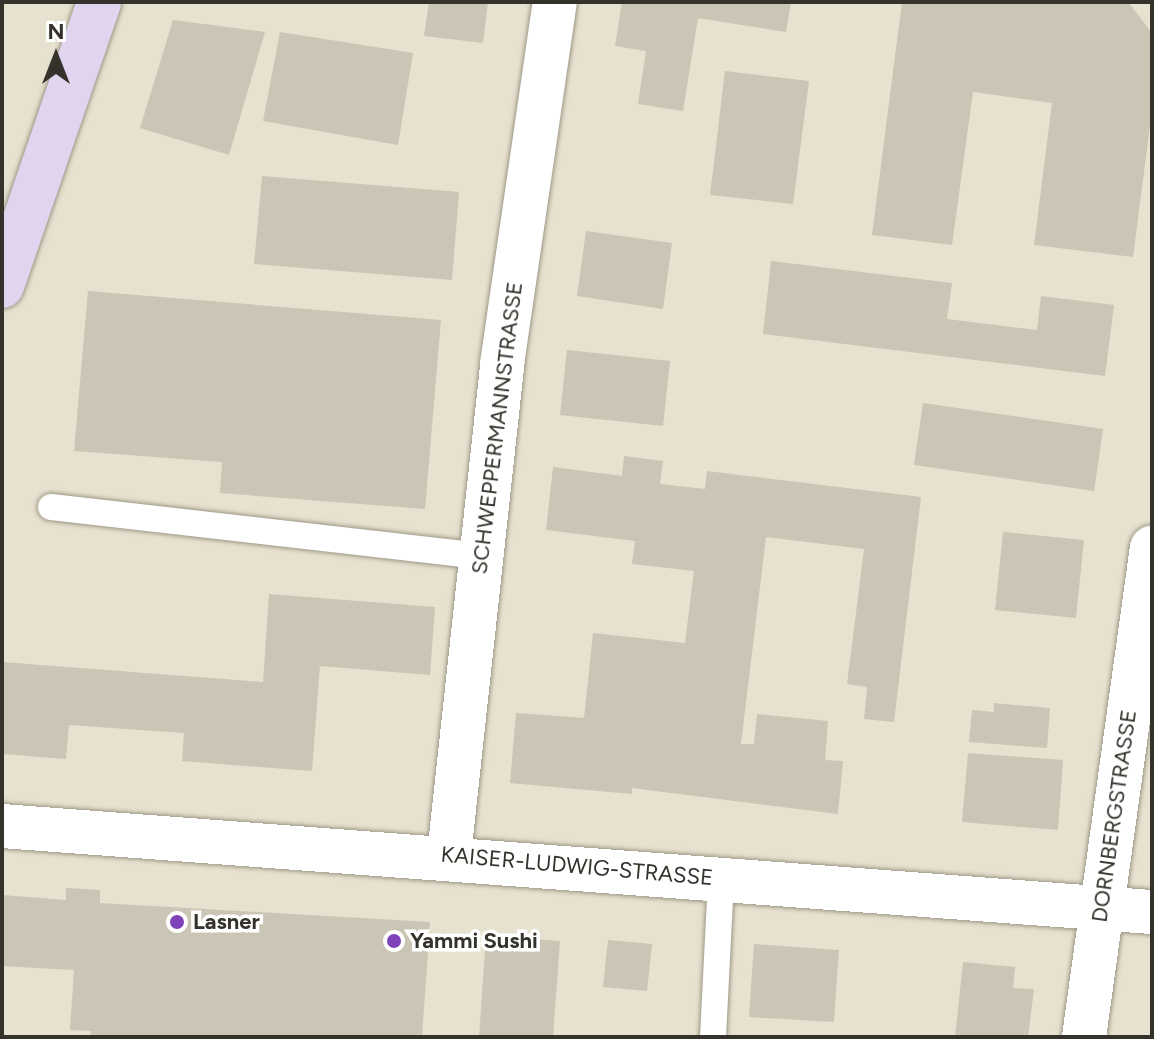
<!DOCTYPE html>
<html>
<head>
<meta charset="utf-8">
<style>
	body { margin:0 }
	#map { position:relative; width:1154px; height:1039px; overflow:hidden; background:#e7e1cf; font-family:Figtree,sans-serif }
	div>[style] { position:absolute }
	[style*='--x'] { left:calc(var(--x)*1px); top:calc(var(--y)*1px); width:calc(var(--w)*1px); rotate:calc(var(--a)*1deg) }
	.building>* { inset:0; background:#cac5b4 }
	.roads { filter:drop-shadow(0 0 2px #9d9887) drop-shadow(0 0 2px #9d9887) }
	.lane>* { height:26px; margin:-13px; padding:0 13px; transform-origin:13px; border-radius:13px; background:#fff }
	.street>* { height:44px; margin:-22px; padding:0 22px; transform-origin:22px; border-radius:22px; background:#fff }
	.secondary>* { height:44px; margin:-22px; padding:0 22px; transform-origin:22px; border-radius:22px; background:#e1d4ef }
	.dots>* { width:22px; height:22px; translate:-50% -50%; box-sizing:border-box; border:4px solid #fff; border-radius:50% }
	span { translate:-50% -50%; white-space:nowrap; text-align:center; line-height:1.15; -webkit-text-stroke:7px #fff; paint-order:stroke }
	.street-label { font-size:22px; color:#34322b }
	.poi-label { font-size:22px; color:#34322b; font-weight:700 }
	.left { translate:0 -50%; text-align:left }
	.frame { position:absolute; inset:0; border:4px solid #34322b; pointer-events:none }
	.north { position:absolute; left:16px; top:16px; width:80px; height:80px; -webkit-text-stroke:6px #fff; paint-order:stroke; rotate:0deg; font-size:22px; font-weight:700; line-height:32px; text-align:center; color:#34322b }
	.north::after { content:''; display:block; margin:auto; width:28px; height:36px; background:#34322b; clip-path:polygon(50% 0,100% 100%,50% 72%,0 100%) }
</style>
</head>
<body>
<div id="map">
	<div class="building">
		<div style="clip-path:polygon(429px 2px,488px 2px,483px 43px,424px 36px)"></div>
		<div style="clip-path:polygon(622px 2px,791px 2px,786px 32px,698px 18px,683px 111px,638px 104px,646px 51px,615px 46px)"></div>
		<div style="clip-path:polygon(902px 2px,1128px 2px,1152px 33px,1152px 110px,1133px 257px,1034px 245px,1052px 103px,973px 92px,952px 245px,872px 235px)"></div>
		<div style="clip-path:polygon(173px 20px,265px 32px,229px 155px,140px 128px)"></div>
		<div style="clip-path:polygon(280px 32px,413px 53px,398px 145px,263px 121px)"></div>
		<div style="clip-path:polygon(725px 71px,809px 81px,793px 204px,710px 195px)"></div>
		<div style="clip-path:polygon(262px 176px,459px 192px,452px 280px,254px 264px)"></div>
		<div style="clip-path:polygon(586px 231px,672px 243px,663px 309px,577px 296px)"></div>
		<div style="clip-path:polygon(771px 261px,952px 283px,947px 319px,1037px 330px,1041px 296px,1114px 305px,1105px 376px,763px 334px)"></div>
		<div style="clip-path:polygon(88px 291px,441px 320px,425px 509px,220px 493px,222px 462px,74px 451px)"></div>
		<div style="clip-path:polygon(567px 350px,670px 361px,663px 426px,560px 415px)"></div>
		<div style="clip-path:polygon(923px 403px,1103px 429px,1094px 491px,914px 465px)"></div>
		<div style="clip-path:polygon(624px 456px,663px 461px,660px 484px,705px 489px,707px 471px,921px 497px,894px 722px,864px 719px,867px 687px,847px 684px,864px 549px,766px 537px,741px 744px,754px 744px,757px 714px,828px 721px,825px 760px,843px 761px,838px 814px,632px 788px,632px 794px,510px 783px,516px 713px,584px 718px,593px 633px,685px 643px,694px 571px,632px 564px,635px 541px,546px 530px,553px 467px,622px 476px)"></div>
		<div style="clip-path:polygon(1003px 532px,1084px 540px,1076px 618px,995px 610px)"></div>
		<div style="clip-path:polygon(269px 594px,435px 607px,430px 675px,320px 666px,312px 771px,182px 761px,184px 733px,69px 725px,66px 759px,2px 754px,2px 662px,263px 682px)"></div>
		<div style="clip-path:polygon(994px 703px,1050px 708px,1047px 748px,969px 742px,972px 710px,994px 712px)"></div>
		<div style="clip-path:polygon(968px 753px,1063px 760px,1058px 830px,962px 822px)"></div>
		<div style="clip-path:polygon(66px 888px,100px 890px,100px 903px,430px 922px,422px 1037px,90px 1037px,91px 1031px,70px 1030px,74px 970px,2px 966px,2px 895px,66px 900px)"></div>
		<div style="clip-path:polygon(486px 936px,560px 941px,553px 1037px,479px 1037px)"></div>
		<div style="clip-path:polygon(608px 940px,652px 944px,647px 991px,603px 987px)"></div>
		<div style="clip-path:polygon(754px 944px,839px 950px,834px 1022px,749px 1017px)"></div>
		<div style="clip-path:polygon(963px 962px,1015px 967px,1013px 988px,1034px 989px,1028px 1037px,955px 1037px)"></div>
	</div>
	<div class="roads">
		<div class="lane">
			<div style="--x:51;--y:507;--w:433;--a:6.5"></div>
			<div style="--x:713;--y:1037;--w:159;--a:-87.1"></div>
		</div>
		<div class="street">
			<div style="--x:2;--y:826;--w:1153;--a:4.28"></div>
			<div style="--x:449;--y:855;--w:494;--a:-83.8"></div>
			<div style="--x:502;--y:364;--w:366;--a:-81.7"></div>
			<div style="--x:1084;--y:1037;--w:494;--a:-82.1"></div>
		</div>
		<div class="secondary">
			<div style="--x:2;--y:286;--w:300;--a:-71.1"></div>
		</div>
	</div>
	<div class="dots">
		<div style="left:177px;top:922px;background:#7f42b8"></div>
		<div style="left:394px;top:941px;background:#7f42b8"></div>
	</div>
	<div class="street-label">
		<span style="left:497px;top:428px;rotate:-83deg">SCHWEPPERMANNSTRASSE</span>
		<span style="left:1114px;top:816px;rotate:-82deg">DORNBERGSTRASSE</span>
		<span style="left:577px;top:866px;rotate:5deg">KAISER-LUDWIG-STRASSE</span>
	</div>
	<div class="poi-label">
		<span class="left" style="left:193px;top:922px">Lasner</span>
		<span class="left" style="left:410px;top:941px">Yammi Sushi</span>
	</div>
	<div class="frame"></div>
	<div class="north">N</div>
</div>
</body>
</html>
